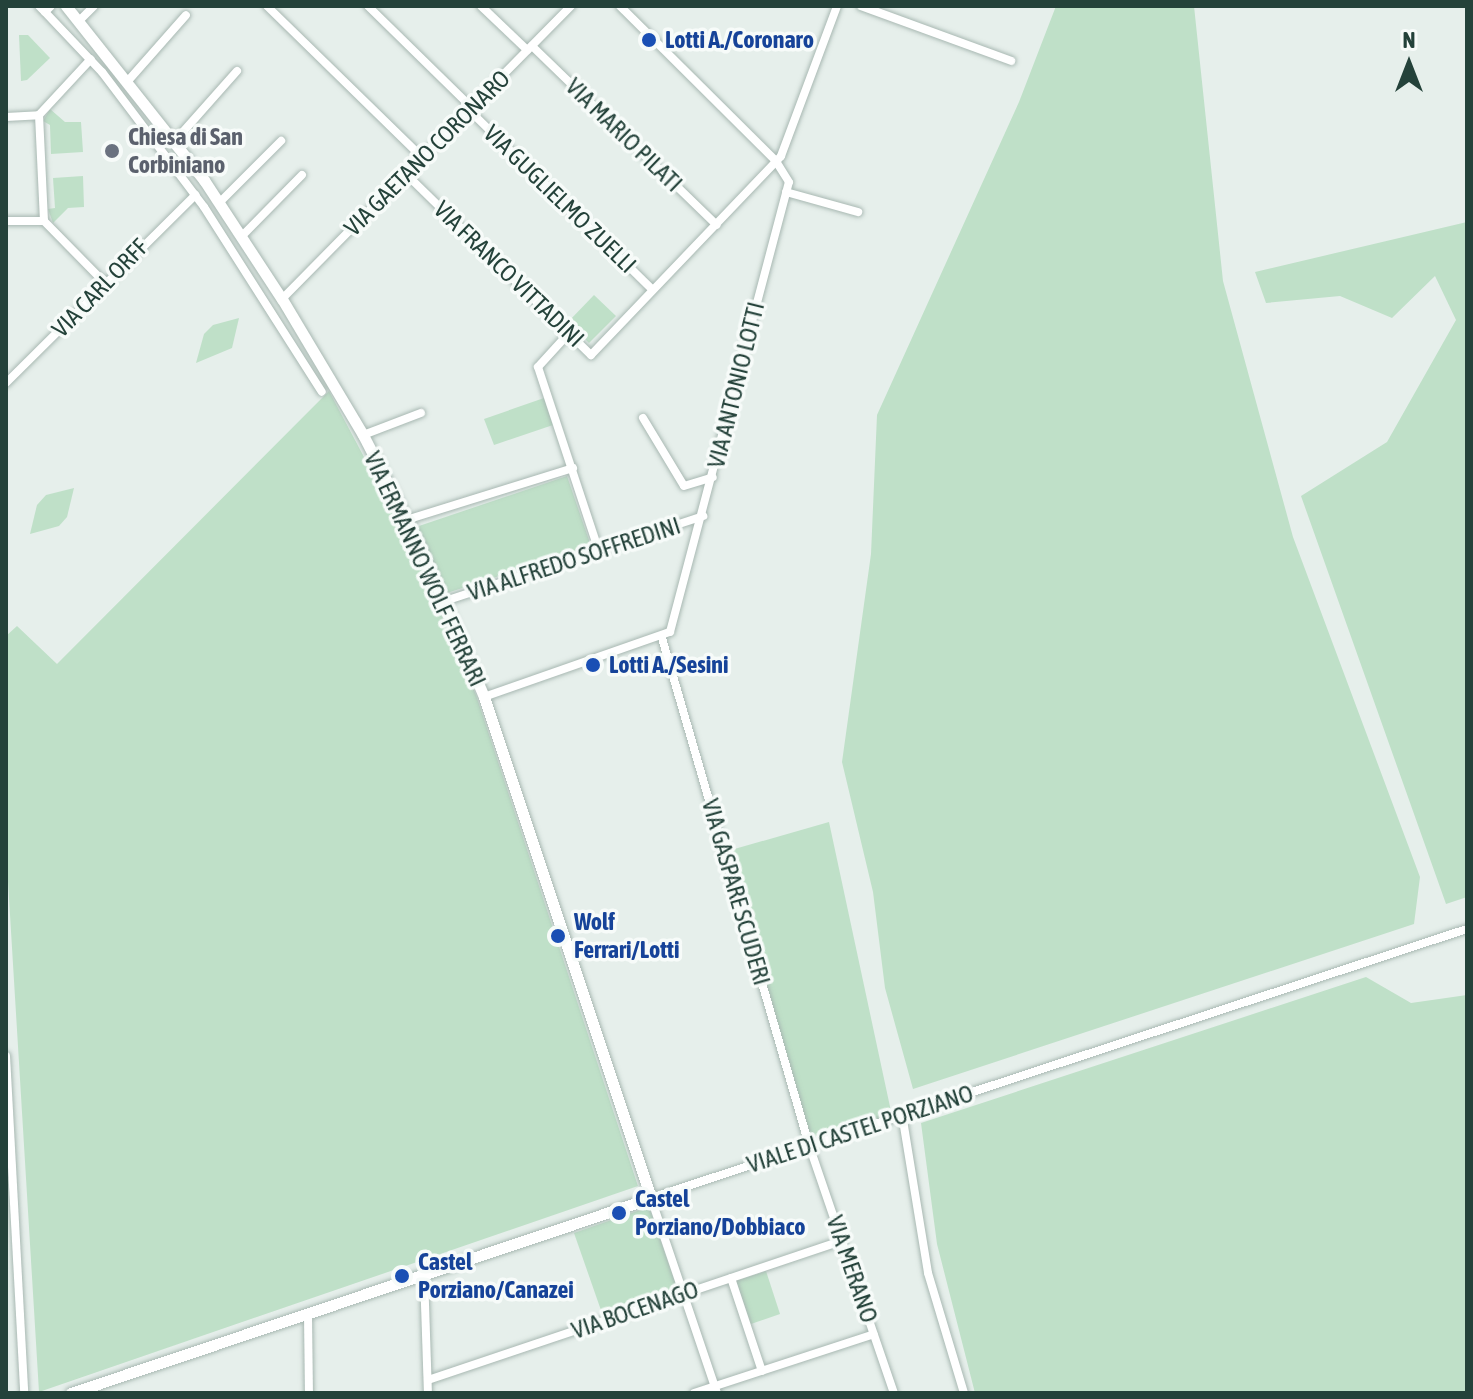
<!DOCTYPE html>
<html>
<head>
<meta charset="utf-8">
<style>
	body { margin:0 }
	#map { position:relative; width:1473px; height:1399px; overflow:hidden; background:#e6efeb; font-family:"Asap Condensed",sans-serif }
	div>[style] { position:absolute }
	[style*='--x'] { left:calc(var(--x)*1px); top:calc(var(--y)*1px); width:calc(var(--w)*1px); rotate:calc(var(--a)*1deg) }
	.green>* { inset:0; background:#bfe0c8 }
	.roads { filter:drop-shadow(0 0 2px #a8b8b2) drop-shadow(0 0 2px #a8b8b2) }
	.street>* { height:8px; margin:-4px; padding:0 4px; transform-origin:4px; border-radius:4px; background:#fff }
	.secondary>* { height:11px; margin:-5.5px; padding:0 5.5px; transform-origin:5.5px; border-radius:5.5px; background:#fff }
	.dots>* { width:22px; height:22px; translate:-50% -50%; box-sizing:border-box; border:4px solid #f7fbf9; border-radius:50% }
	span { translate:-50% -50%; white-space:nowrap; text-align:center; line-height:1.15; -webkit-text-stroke:7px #f7fbf9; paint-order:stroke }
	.transit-label { font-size:24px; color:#164399; font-weight:700 }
	.left { translate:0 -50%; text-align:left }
	.street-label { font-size:24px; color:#24423a }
	.worship-label { font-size:24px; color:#5b616d; font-weight:700 }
	.frame { position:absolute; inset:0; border:8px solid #24423a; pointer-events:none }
	.north { position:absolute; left:1369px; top:24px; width:80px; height:80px; -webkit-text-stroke:6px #f7fbf9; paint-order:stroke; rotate:0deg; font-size:22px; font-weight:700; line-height:32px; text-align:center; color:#24423a }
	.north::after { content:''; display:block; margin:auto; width:28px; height:36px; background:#24423a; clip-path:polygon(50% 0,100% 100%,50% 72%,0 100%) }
</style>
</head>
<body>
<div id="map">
	<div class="green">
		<div style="clip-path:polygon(1056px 6px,1194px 6px,1223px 281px,1293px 537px,1420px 877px,1414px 924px,913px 1089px,885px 988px,873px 892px,842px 762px,871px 554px,877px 415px,1019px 102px)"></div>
		<div style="clip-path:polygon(19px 35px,28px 35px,50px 58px,27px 80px,21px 81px)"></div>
		<div style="clip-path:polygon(50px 109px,65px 122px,81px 122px,83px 152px,51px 154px,50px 125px,43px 121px)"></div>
		<div style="clip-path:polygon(83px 176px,84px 207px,68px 208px,53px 223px,48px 209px,55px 208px,53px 178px)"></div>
		<div style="clip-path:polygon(1467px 222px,1467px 897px,1446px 904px,1301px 496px,1387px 442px,1456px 320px,1435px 276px,1392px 318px,1340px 296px,1266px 303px,1255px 272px)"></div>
		<div style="clip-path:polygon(594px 295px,616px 316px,589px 343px,568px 322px)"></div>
		<div style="clip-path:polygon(239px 318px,232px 348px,196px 363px,204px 334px,213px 325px)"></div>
		<div style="clip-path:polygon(329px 391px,416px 555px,476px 695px,638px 1186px,39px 1392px,6px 849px,6px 636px,17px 626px,57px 664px)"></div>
		<div style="clip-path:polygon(544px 398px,553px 425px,494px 445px,484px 419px)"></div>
		<div style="clip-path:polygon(567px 476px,591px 546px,447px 593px,416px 527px)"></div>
		<div style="clip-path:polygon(74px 488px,67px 517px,59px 526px,30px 534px,37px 505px,46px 495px)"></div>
		<div style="clip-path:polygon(829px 822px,892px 1116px,809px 1145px,724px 852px)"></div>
		<div style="clip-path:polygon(1366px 977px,1411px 1003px,1467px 995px,1467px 1393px,975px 1393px,937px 1244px,921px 1123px)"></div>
		<div style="clip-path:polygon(649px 1207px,678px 1291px,603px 1316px,574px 1233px)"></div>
		<div style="clip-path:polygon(766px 1271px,780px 1314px,751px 1324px,736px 1281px)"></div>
	</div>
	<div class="roads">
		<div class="street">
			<div style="--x:39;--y:6;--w:8;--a:45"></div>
			<div style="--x:45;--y:12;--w:8;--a:-45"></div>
			<div style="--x:267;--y:6;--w:216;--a:44.3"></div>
			<div style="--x:368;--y:6;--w:144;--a:44.4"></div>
			<div style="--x:481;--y:6;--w:64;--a:43.7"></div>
			<div style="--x:861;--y:6;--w:160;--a:20.1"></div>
			<div style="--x:45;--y:12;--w:83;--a:46.5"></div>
			<div style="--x:102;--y:72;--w:169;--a:52.9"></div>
			<div style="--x:204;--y:207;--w:219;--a:57.5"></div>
			<div style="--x:79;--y:21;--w:21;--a:-45"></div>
			<div style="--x:532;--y:46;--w:257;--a:44.1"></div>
			<div style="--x:127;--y:82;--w:89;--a:-48.6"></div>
			<div style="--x:468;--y:109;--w:257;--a:44.4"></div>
			<div style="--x:39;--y:115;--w:106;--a:87.3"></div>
			<div style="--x:6;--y:117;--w:33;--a:-3"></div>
			<div style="--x:39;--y:115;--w:76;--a:-47.1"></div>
			<div style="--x:174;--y:142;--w:95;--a:-48.4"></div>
			<div style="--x:406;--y:174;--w:259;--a:44.4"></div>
			<div style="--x:591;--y:355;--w:275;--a:-46.3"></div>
			<div style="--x:781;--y:156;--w:160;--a:-69.5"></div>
			<div style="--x:786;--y:192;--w:75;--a:15.5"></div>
			<div style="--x:219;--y:203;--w:88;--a:-45"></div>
			<div style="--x:6;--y:221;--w:38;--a:0"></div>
			<div style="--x:44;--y:221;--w:88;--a:45.5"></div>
			<div style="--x:241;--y:237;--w:87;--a:-45.5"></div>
			<div style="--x:282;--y:299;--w:412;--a:-45.4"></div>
			<div style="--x:569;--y:333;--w:46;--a:132.4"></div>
			<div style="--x:538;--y:367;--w:194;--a:71.7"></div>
			<div style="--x:6;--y:383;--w:267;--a:-44.8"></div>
			<div style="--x:643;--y:418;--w:79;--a:58.9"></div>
			<div style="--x:684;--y:486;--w:30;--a:-17"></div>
			<div style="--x:363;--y:435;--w:62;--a:-20.8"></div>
			<div style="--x:406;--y:520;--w:175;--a:-17.3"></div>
			<div style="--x:445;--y:601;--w:272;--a:-18.2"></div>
			<div style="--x:662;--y:638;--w:528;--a:73.83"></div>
			<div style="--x:809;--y:1145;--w:262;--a:71.1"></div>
			<div style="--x:484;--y:697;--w:197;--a:-19.3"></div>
			<div style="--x:670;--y:632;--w:465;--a:-75.2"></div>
			<div style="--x:789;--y:182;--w:25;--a:-122"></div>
			<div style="--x:776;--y:161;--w:220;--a:-135.2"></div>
			<div style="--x:6;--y:1056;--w:337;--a:86.9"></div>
			<div style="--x:902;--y:1114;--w:161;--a:80.7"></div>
			<div style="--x:928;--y:1273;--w:125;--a:73.3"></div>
			<div style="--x:424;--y:1274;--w:119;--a:88.1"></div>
			<div style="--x:731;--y:1278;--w:98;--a:71.6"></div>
			<div style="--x:308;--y:1315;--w:78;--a:89.3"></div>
			<div style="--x:428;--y:1380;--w:437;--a:-18.6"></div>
			<div style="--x:694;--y:1393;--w:189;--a:-18.1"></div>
			<div style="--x:717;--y:1393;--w:206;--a:-108.7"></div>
			<div style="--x:651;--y:1198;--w:859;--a:-18.25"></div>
		</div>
		<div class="secondary">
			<div style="--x:66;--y:6;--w:222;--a:51.6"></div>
			<div style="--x:204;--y:180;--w:142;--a:56.8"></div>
			<div style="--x:282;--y:299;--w:158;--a:59.2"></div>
			<div style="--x:363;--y:435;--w:125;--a:62.8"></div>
			<div style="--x:420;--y:546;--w:164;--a:67"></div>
			<div style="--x:484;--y:697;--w:528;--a:71.57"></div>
			<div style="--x:651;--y:1198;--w:612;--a:161.42"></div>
		</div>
	</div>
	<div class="dots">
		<div style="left:649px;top:40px;background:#1a4fb4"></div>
		<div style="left:112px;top:151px;background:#6b7280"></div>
		<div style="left:593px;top:665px;background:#1a4fb4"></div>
		<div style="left:558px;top:936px;background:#1a4fb4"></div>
		<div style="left:619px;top:1213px;background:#1a4fb4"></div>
		<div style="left:402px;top:1276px;background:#1a4fb4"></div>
	</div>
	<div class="transit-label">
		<span class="left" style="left:665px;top:40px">Lotti A./Coronaro</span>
		<span class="left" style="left:609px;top:665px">Lotti A./Sesini</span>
		<span class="left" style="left:574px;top:936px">Wolf<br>Ferrari/Lotti</span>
		<span class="left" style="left:635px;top:1213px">Castel<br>Porziano/Dobbiaco</span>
		<span class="left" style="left:418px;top:1276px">Castel<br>Porziano/Canazei</span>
	</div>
	<div class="street-label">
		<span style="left:624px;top:135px;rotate:44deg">VIA MARIO PILATI</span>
		<span style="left:427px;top:153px;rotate:-45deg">VIA GAETANO CORONARO</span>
		<span style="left:560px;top:199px;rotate:44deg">VIA GUGLIELMO ZUELLI</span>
		<span style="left:509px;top:274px;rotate:44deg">VIA FRANCO VITTADINI</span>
		<span style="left:100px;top:288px;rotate:-46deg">VIA CARL ORFF</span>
		<span style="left:736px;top:385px;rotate:-76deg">VIA ANTONIO LOTTI</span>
		<span style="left:574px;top:559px;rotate:-18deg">VIA ALFREDO SOFFREDINI</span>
		<span style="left:425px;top:569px;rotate:65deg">VIA ERMANNO WOLF FERRARI</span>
		<span style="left:736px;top:892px;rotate:74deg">VIA GASPARE SCUDERI</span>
		<span style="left:860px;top:1129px;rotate:-18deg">VIALE DI CASTEL PORZIANO</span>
		<span style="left:852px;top:1269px;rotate:71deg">VIA MERANO</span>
		<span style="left:635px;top:1310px;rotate:-19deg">VIA BOCENAGO</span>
	</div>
	<div class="worship-label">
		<span class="left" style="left:128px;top:151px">Chiesa di San<br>Corbiniano</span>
	</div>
	<div class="frame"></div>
	<div class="north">N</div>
</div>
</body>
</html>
